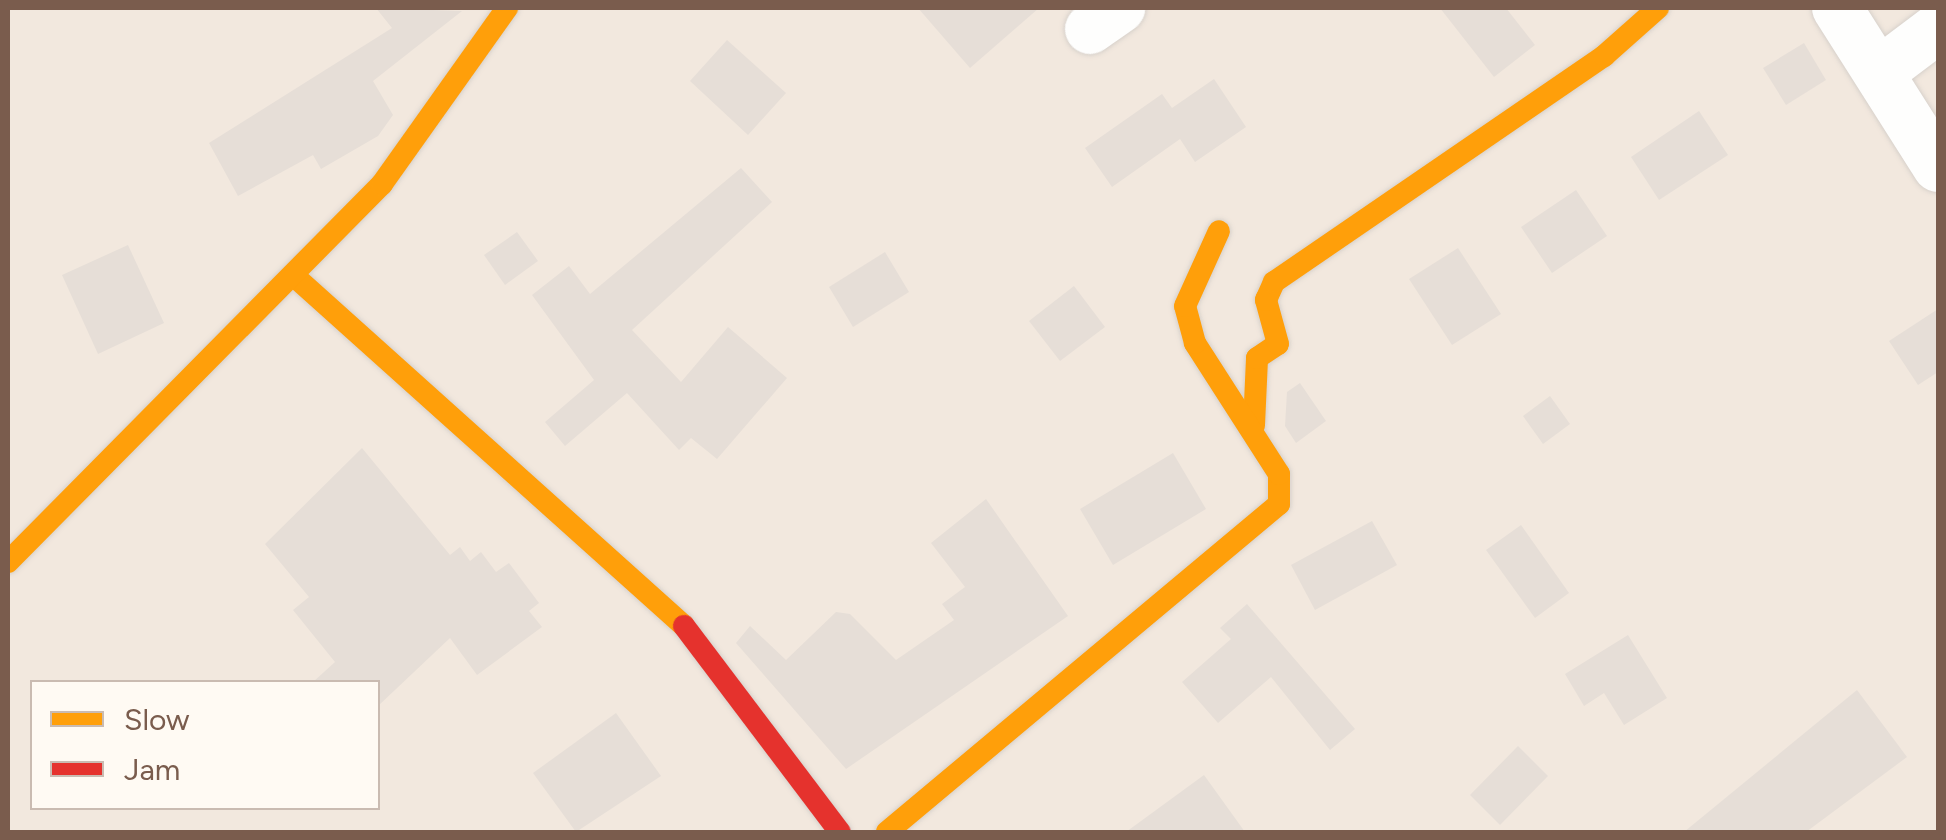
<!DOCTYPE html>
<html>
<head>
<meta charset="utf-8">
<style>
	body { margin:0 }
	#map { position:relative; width:1946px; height:840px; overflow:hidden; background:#f9f5f0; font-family:Figtree,sans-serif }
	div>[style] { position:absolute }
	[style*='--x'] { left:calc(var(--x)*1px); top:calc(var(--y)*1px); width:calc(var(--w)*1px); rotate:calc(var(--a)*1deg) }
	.residential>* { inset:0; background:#f2e8de }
	.building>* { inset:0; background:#e6ded7 }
	.roads { filter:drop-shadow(0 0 2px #d7d1cb) drop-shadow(0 0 2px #d7d1cb) }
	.street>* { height:50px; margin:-25px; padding:0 25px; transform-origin:25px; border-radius:25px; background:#fefefd }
	.slow>* { height:22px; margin:-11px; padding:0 11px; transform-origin:11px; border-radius:11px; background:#ff9f0a }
	.jam>* { height:22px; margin:-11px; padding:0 11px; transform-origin:11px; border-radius:11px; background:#e5322d }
	span { translate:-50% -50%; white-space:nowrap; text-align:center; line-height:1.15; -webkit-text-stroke:9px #fffaf3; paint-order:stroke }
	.frame { position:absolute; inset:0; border:10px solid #7a5c4d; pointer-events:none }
	.legend { position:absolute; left:30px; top:680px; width:350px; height:130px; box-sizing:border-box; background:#fffaf3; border:2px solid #cabbb1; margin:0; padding:12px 18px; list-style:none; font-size:30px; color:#7a5c4d }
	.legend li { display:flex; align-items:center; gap:20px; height:50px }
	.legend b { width:50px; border:2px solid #cabbb1 }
</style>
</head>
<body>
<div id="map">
	<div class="residential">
		<div style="clip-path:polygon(evenodd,8px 8px,1938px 8px,1938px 832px,8px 832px,8px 8px,32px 682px,378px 682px,378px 808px,32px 808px,32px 682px)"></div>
	</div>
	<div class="building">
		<div style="clip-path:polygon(376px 8px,462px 11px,373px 81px,393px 115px,378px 136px,321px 169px,313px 155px,238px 196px,209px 143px,392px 28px)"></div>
		<div style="clip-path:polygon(918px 8px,1039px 8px,970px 68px)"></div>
		<div style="clip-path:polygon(1440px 8px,1506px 8px,1535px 45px,1494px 77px)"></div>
		<div style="clip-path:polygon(727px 40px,786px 93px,748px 135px,690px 81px)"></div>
		<div style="clip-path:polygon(1804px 43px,1826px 80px,1786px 105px,1763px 68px)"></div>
		<div style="clip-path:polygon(1214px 79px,1246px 127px,1195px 162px,1180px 139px,1112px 187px,1085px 148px,1162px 94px,1172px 108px)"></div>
		<div style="clip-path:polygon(1699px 111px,1728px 155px,1659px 200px,1631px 157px)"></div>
		<div style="clip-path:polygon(741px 168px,772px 202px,632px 330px,681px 382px,728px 327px,787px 378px,717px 459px,691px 438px,679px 450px,627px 393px,565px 446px,545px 422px,594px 380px,532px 295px,569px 266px,590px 294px)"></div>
		<div style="clip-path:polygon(1576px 190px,1607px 236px,1552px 273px,1521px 227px)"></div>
		<div style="clip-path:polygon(517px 232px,538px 261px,505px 285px,484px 255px)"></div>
		<div style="clip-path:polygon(128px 245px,164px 323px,98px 354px,62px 275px)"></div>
		<div style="clip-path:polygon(1458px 248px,1501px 314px,1452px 345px,1409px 279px)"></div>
		<div style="clip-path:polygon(885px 252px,909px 292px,853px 327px,829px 287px)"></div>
		<div style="clip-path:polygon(1074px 286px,1105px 327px,1060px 361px,1029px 321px)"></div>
		<div style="clip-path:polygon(1938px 309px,1938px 372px,1918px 385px,1889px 341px)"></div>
		<div style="clip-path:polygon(1300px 383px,1326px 421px,1296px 443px,1285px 426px,1287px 392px)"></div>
		<div style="clip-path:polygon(1550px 396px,1570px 424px,1543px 444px,1523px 416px)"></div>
		<div style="clip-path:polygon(362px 448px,450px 555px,460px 547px,470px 561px,481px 552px,496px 572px,509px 563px,539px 603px,529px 611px,542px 627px,477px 675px,450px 638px,378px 706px,378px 682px,313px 682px,335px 662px,293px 610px,309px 597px,265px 544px)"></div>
		<div style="clip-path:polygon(1173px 453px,1206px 509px,1113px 565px,1080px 509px)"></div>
		<div style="clip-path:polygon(986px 499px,1068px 616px,846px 769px,736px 643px,750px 626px,786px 660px,836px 612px,850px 614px,896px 660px,954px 620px,942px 604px,965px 587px,931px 543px)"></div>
		<div style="clip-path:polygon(1372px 521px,1397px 565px,1315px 610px,1291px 565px)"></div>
		<div style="clip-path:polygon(1521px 525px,1569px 593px,1535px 618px,1486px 550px)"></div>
		<div style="clip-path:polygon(1247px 604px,1355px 729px,1330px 750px,1271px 677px,1218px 723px,1182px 682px,1231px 639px,1220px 628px)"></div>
		<div style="clip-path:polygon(1628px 635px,1667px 698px,1624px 725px,1604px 693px,1584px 706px,1565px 674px)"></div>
		<div style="clip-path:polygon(1857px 690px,1907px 757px,1806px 832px,1684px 832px)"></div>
		<div style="clip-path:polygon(616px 713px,661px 776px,576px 832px,533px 773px)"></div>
		<div style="clip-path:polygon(1518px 746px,1548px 776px,1500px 825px,1470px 795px)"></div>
		<div style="clip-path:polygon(1204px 775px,1245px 832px,1126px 832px)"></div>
	</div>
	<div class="roads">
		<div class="street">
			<div style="--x:1837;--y:8;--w:188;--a:57.6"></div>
			<div style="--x:1090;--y:29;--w:37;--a:-35"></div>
			<div style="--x:1881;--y:71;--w:71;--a:-37"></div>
		</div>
		<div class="slow">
			<div style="--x:293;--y:275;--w:525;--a:41.91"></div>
			<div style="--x:1254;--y:425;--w:67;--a:-87.4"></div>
			<div style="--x:1257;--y:358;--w:25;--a:-34"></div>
			<div style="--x:1278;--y:344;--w:46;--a:-105.3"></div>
			<div style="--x:1266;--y:300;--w:20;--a:-66"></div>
			<div style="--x:1274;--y:282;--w:400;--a:-34.4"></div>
			<div style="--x:1604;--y:56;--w:72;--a:-41.6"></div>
			<div style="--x:8;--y:562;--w:532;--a:-45.3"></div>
			<div style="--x:382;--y:184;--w:216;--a:-54.6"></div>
			<div style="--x:887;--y:832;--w:511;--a:-39.92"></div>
			<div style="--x:1279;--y:504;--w:30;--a:-90"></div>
			<div style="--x:1279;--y:474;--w:156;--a:-122.7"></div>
			<div style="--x:1195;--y:343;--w:38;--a:-105"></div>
			<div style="--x:1185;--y:306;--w:82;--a:-65.6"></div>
		</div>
		<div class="jam">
			<div style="--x:684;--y:626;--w:258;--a:52.9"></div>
		</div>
	</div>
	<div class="frame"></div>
	<ul class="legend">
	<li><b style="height:12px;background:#ff9f0a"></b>Slow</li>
	<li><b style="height:12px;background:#e5322d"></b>Jam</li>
	</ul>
</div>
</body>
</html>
